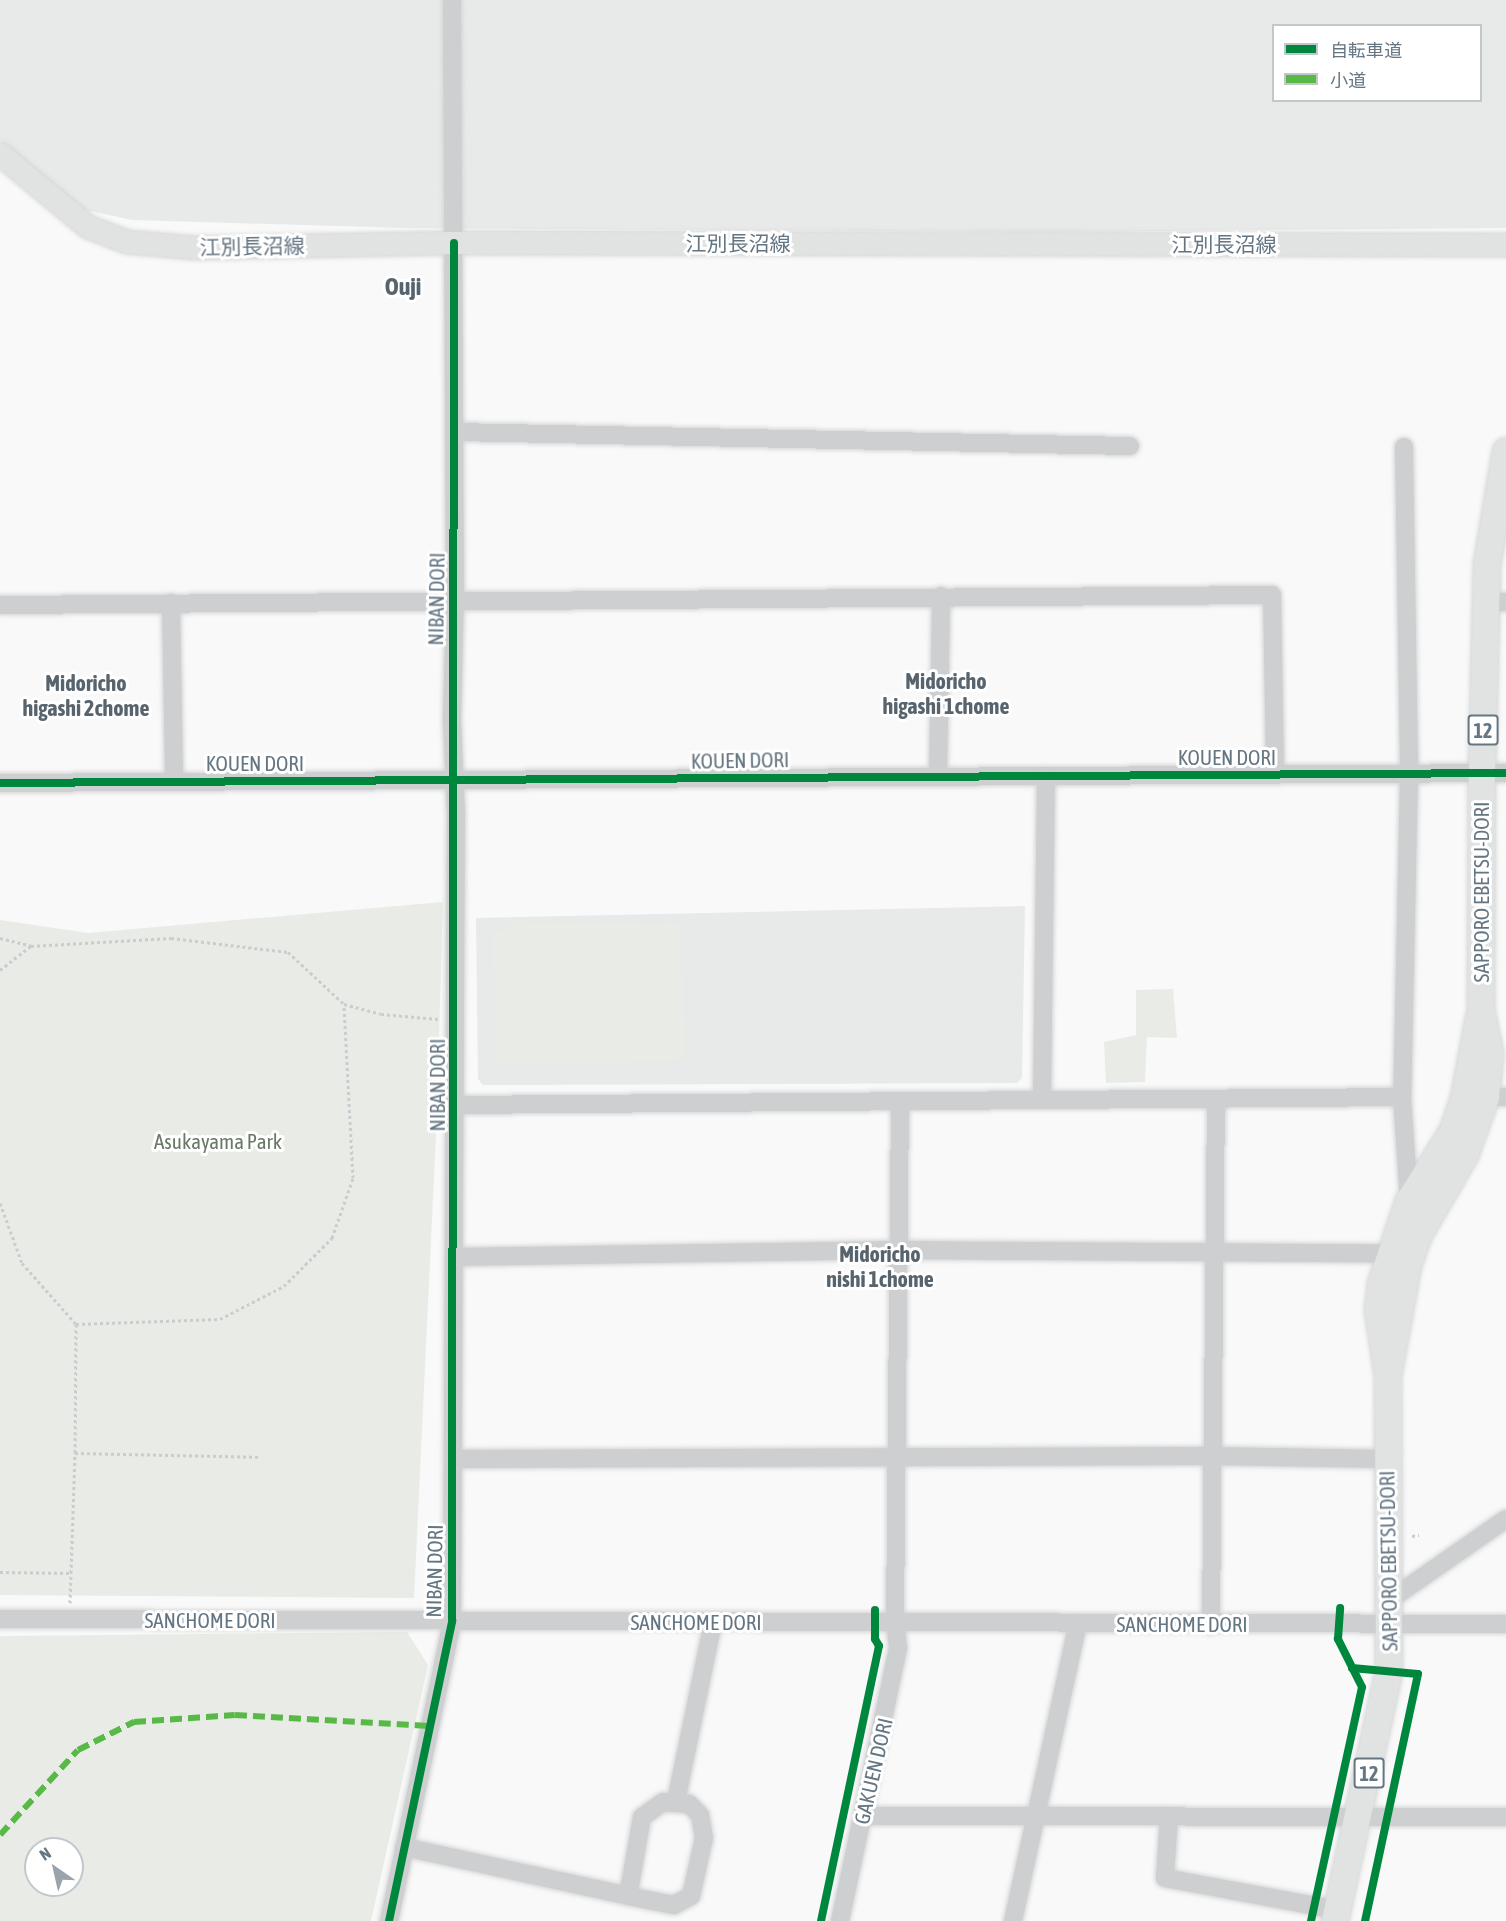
<!DOCTYPE html>
<html>
<head>
<meta charset="utf-8">
<style>
	body { margin:0 }
	#map { position:relative; width:1506px; height:1921px; overflow:hidden; background:#f9f9f9; font-family:"Asap Condensed","Noto Sans JP",sans-serif }
	div>[style] { position:absolute }
	[style*='--x'] { left:calc(var(--x)*1px); top:calc(var(--y)*1px); width:calc(var(--w)*1px); rotate:calc(var(--a)*1deg) }
	.built>* { inset:0; background:#e8e9e9 }
	.green>* { inset:0; background:#e8ebe6 }
	.path>* { height:3px; margin-top:-1.5px; transform-origin:0; background:repeating-linear-gradient(90deg,#cbcccd 0 3px,transparent 0 6px) }
	.roads { filter:drop-shadow(0 0 2px #d5d6d7) drop-shadow(0 0 2px #d5d6d7) }
	.minor>* { height:18px; margin:-9px; padding:0 9px; transform-origin:9px; border-radius:9px; background:#cecfd0 }
	.major>* { height:22px; margin:-11px; padding:0 11px; transform-origin:11px; border-radius:11px; background:#e1e2e2 }
	.highway>* { height:26px; margin:-13px; padding:0 13px; transform-origin:13px; border-radius:13px; background:#e1e2e2 }
	.quiet>* { height:6px; margin-top:-3px; transform-origin:0; background:repeating-linear-gradient(90deg,#58b947 0 12px,transparent 0 18px) }
	.cycleway>* { height:8px; margin:-4px; padding:0 4px; transform-origin:4px; border-radius:4px; background:#00873e }
	span { translate:-50% -50%; white-space:nowrap; text-align:center; line-height:1.15; -webkit-text-stroke:6px #fff; paint-order:stroke }
	.shield-label span { padding:2px 4px; background:#fff; border:2px solid; border-radius:4px; -webkit-text-stroke-width:0 }
	.shield-label { font-size:20px; color:#657683; font-weight:700 }
	.street-label { font-size:21px; color:#657683 }
	.park-label { font-size:21px; color:#687a64 }
	.neighbourhood-label { font-size:22px; color:#57646e; font-weight:700 }
	.quarter-label { font-size:24px; color:#57646e; font-weight:700 }
	.legend { position:absolute; left:1272px; top:24px; width:210px; height:78px; box-sizing:border-box; background:#fff; border:2px solid #c1c8cd; margin:0; padding:8px 10px; list-style:none; font-size:18px; color:#657683 }
	.legend li { display:flex; align-items:center; gap:12px; height:30px }
	.legend b { width:30px; border:2px solid #c1c8cd }
	.north { position:absolute; left:24px; top:1837px; width:60px; height:60px; box-sizing:border-box; background:#fff; border:2px solid #c1c8cd; border-radius:50%; rotate:326deg; font-size:16px; font-weight:700; line-height:24px; text-align:center; color:#657683 }
	.north::after { content:''; display:block; margin:auto; width:21px; height:27px; background:#99a4ac; clip-path:polygon(50% 0,100% 100%,50% 72%,0 100%) }
</style>
</head>
<body>
<div id="map">
	<div class="built">
		<div style="clip-path:polygon(evenodd,0 0,1506px 0,1506px 228px,1043px 232px,404px 228px,132px 220px,76px 208px,0 140px,0 0,1274px 26px,1480px 26px,1480px 100px,1274px 100px,1274px 26px)"></div>
		<div style="clip-path:polygon(1025px 906px,1022px 1078px,1017px 1083px,483px 1085px,478px 1079px,476px 918px)"></div>
	</div>
	<div class="green">
		<div style="clip-path:polygon(443px 902px,436px 1135px,414px 1598px,0 1595px,0 920px,88px 933px)"></div>
		<div style="clip-path:polygon(514px 922px,681px 924px,686px 1060px,497px 1067px,492px 936px)"></div>
		<div style="clip-path:polygon(1173px 989px,1177px 1038px,1147px 1037px,1145px 1082px,1106px 1083px,1104px 1042px,1136px 1035px,1136px 990px)"></div>
		<div style="clip-path:polygon(evenodd,407px 1632px,428px 1665px,371px 1921px,0 1921px,0 1636px,407px 1632px,36px 1849px,72px 1849px,72px 1885px,36px 1885px,36px 1849px)"></div>
	</div>
	<div class="path">
		<div style="--x:0;--y:938;--w:32;--a:14"></div>
		<div style="--x:0;--y:970;--w:39;--a:-38"></div>
		<div style="--x:31;--y:946;--w:140;--a:-3.3"></div>
		<div style="--x:171;--y:938;--w:118;--a:6.8"></div>
		<div style="--x:288;--y:952;--w:76;--a:42.9"></div>
		<div style="--x:344;--y:1004;--w:38;--a:15"></div>
		<div style="--x:381;--y:1014;--w:57;--a:5"></div>
		<div style="--x:0;--y:1203;--w:64;--a:69.9"></div>
		<div style="--x:22;--y:1263;--w:81;--a:48.5"></div>
		<div style="--x:76;--y:1324;--w:129;--a:90.4"></div>
		<div style="--x:76;--y:1324;--w:144;--a:-2"></div>
		<div style="--x:220;--y:1319;--w:72;--a:-27.3"></div>
		<div style="--x:284;--y:1286;--w:68;--a:-45"></div>
		<div style="--x:332;--y:1238;--w:64;--a:-70.7"></div>
		<div style="--x:353;--y:1178;--w:174;--a:-93"></div>
		<div style="--x:1412;--y:1536;--w:7;--a:-8"></div>
		<div style="--x:0;--y:1572;--w:71;--a:0.8"></div>
		<div style="--x:70;--y:1603;--w:150;--a:-88.1"></div>
		<div style="--x:75;--y:1453;--w:184;--a:1.2"></div>
	</div>
	<div class="roads">
		<div class="minor">
			<div style="--x:455;--y:432;--w:675;--a:1.19"></div>
			<div style="--x:1404;--y:447;--w:327;--a:89.1"></div>
			<div style="--x:1409;--y:774;--w:323;--a:91.2"></div>
			<div style="--x:1402;--y:1097;--w:104;--a:86.1"></div>
			<div style="--x:1486;--y:602;--w:20;--a:0"></div>
			<div style="--x:171;--y:603;--w:178;--a:89"></div>
			<div style="--x:0;--y:605;--w:1272;--a:-0.45"></div>
			<div style="--x:1272;--y:595;--w:179;--a:89"></div>
			<div style="--x:938;--y:775;--w:179;--a:-89"></div>
			<div style="--x:0;--y:783;--w:1506;--a:-0.38"></div>
			<div style="--x:1486;--y:1097;--w:20;--a:0"></div>
			<div style="--x:1042;--y:1100;--w:324;--a:-89.3"></div>
			<div style="--x:454;--y:1105;--w:948;--a:-0.48"></div>
			<div style="--x:454;--y:1257;--w:444;--a:-0.9"></div>
			<div style="--x:898;--y:1250;--w:491;--a:0.4"></div>
			<div style="--x:453;--y:1459;--w:758;--a:-0.23"></div>
			<div style="--x:1211;--y:1456;--w:176;--a:1"></div>
			<div style="--x:1391;--y:1599;--w:140;--a:-34.8"></div>
			<div style="--x:0;--y:1619;--w:1506;--a:0.19"></div>
			<div style="--x:1211;--y:1625;--w:526;--a:-89.46"></div>
			<div style="--x:676;--y:1801;--w:183;--a:-78.3"></div>
			<div style="--x:863;--y:1816;--w:643;--a:0.09"></div>
			<div style="--x:1169;--y:1816;--w:62;--a:93.7"></div>
			<div style="--x:1165;--y:1878;--w:176;--a:10.5"></div>
			<div style="--x:404;--y:1847;--w:229;--a:12.3"></div>
			<div style="--x:628;--y:1896;--w:47;--a:11.1"></div>
			<div style="--x:674;--y:1905;--w:19;--a:-28"></div>
			<div style="--x:691;--y:1896;--w:59;--a:-77.4"></div>
			<div style="--x:704;--y:1838;--w:23;--a:-100"></div>
			<div style="--x:700;--y:1815;--w:16;--a:-135"></div>
			<div style="--x:689;--y:1804;--w:26;--a:-176"></div>
			<div style="--x:663;--y:1802;--w:26;--a:144"></div>
			<div style="--x:642;--y:1817;--w:80;--a:100"></div>
			<div style="--x:389;--y:1921;--w:307;--a:-78.1"></div>
			<div style="--x:452;--y:1621;--w:806;--a:-89.72"></div>
			<div style="--x:456;--y:815;--w:96;--a:-92.4"></div>
			<div style="--x:452;--y:719;--w:120;--a:-88.6"></div>
			<div style="--x:455;--y:599;--w:599;--a:-90.29"></div>
			<div style="--x:840;--y:1921;--w:279;--a:-78"></div>
			<div style="--x:898;--y:1648;--w:27;--a:-96"></div>
			<div style="--x:895;--y:1621;--w:520;--a:-89.45"></div>
			<div style="--x:1013;--y:1921;--w:305;--a:-77.7"></div>
		</div>
		<div class="major">
			<div style="--x:0;--y:154;--w:114;--a:39.7"></div>
			<div style="--x:88;--y:227;--w:42;--a:21"></div>
			<div style="--x:127;--y:242;--w:68;--a:5"></div>
			<div style="--x:195;--y:248;--w:259;--a:-1.1"></div>
			<div style="--x:454;--y:243;--w:1052;--a:0.11"></div>
		</div>
		<div class="highway">
			<div style="--x:1388;--y:1375;--w:112;--a:-79.7"></div>
			<div style="--x:1408;--y:1265;--w:31;--a:-71"></div>
			<div style="--x:1418;--y:1236;--w:94;--a:-59.9"></div>
			<div style="--x:1465;--y:1155;--w:62;--a:-70.1"></div>
			<div style="--x:1486;--y:1097;--w:43;--a:-84.7"></div>
			<div style="--x:1490;--y:1054;--w:45;--a:-101.6"></div>
			<div style="--x:1481;--y:1010;--w:237;--a:-89.8"></div>
			<div style="--x:1482;--y:773;--w:208;--a:-88.6"></div>
			<div style="--x:1487;--y:565;--w:115;--a:-80.5"></div>
			<div style="--x:1335;--y:1921;--w:255;--a:-77.8"></div>
			<div style="--x:1389;--y:1672;--w:297;--a:-90.2"></div>
			<div style="--x:1388;--y:1375;--w:66;--a:-98.7"></div>
			<div style="--x:1378;--y:1310;--w:26;--a:-83"></div>
			<div style="--x:1381;--y:1284;--w:88;--a:-71.4"></div>
			<div style="--x:1409;--y:1201;--w:83;--a:-57.8"></div>
			<div style="--x:1453;--y:1131;--w:34;--a:-71"></div>
			<div style="--x:1464;--y:1099;--w:81;--a:-79.4"></div>
		</div>
	</div>
	<div class="quiet">
		<div style="--x:0;--y:1835;--w:115;--a:-47.5"></div>
		<div style="--x:78;--y:1750;--w:63;--a:-26.6"></div>
		<div style="--x:134;--y:1722;--w:101;--a:-4"></div>
		<div style="--x:235;--y:1715;--w:195;--a:3.2"></div>
	</div>
	<div class="cycleway">
		<div style="--x:0;--y:783;--w:1506;--a:-0.38"></div>
		<div style="--x:1352;--y:1668;--w:66;--a:5.2"></div>
		<div style="--x:1418;--y:1674;--w:253;--a:102.1"></div>
		<div style="--x:389;--y:1921;--w:307;--a:-78.1"></div>
		<div style="--x:452;--y:1621;--w:1378;--a:-89.92"></div>
		<div style="--x:821;--y:1921;--w:281;--a:-78.1"></div>
		<div style="--x:879;--y:1646;--w:8;--a:-120"></div>
		<div style="--x:875;--y:1639;--w:29;--a:-90"></div>
		<div style="--x:1311;--y:1921;--w:239;--a:-77.7"></div>
		<div style="--x:1362;--y:1687;--w:54;--a:-116.6"></div>
		<div style="--x:1338;--y:1639;--w:31;--a:-86"></div>
	</div>
	<div class="shield-label">
		<span style="left:1483px;top:730px">12</span>
		<span style="left:1369px;top:1773px">12</span>
	</div>
	<div class="street-label">
		<span style="left:738px;top:243px">江別長沼線</span>
		<span style="left:1224px;top:244px">江別長沼線</span>
		<span style="left:252px;top:246px;rotate:-1deg">江別長沼線</span>
		<span style="left:436px;top:599px;rotate:-89deg">NIBAN DORI</span>
		<span style="left:1227px;top:757px">KOUEN DORI</span>
		<span style="left:740px;top:760px;rotate:-1deg">KOUEN DORI</span>
		<span style="left:255px;top:763px">KOUEN DORI</span>
		<span style="left:1481px;top:892px;rotate:-90deg">SAPPORO EBETSU-DORI</span>
		<span style="left:437px;top:1085px;rotate:-90deg">NIBAN DORI</span>
		<span style="left:1388px;top:1561px;rotate:-91deg">SAPPORO EBETSU-DORI</span>
		<span style="left:434px;top:1571px;rotate:-89deg">NIBAN DORI</span>
		<span style="left:210px;top:1620px">SANCHOME DORI</span>
		<span style="left:696px;top:1622px">SANCHOME DORI</span>
		<span style="left:1182px;top:1624px">SANCHOME DORI</span>
		<span style="left:873px;top:1771px;rotate:-77deg">GAKUEN DORI</span>
	</div>
	<div class="park-label">
		<span style="left:218px;top:1141px">Asukayama Park</span>
	</div>
	<div class="neighbourhood-label">
		<span style="left:946px;top:694px">Midoricho<br>higashi 1chome</span>
		<span style="left:86px;top:696px">Midoricho<br>higashi 2chome</span>
		<span style="left:880px;top:1267px">Midoricho<br>nishi 1chome</span>
	</div>
	<div class="quarter-label">
		<span style="left:403px;top:287px">Ouji</span>
	</div>
	<ul class="legend">
	<li><b style="height:8px;background:#00873e"></b>自転車道</li>
	<li><b style="height:8px;background:#58b947"></b>小道</li>
	</ul>
	<div class="north">N</div>
</div>
</body>
</html>
